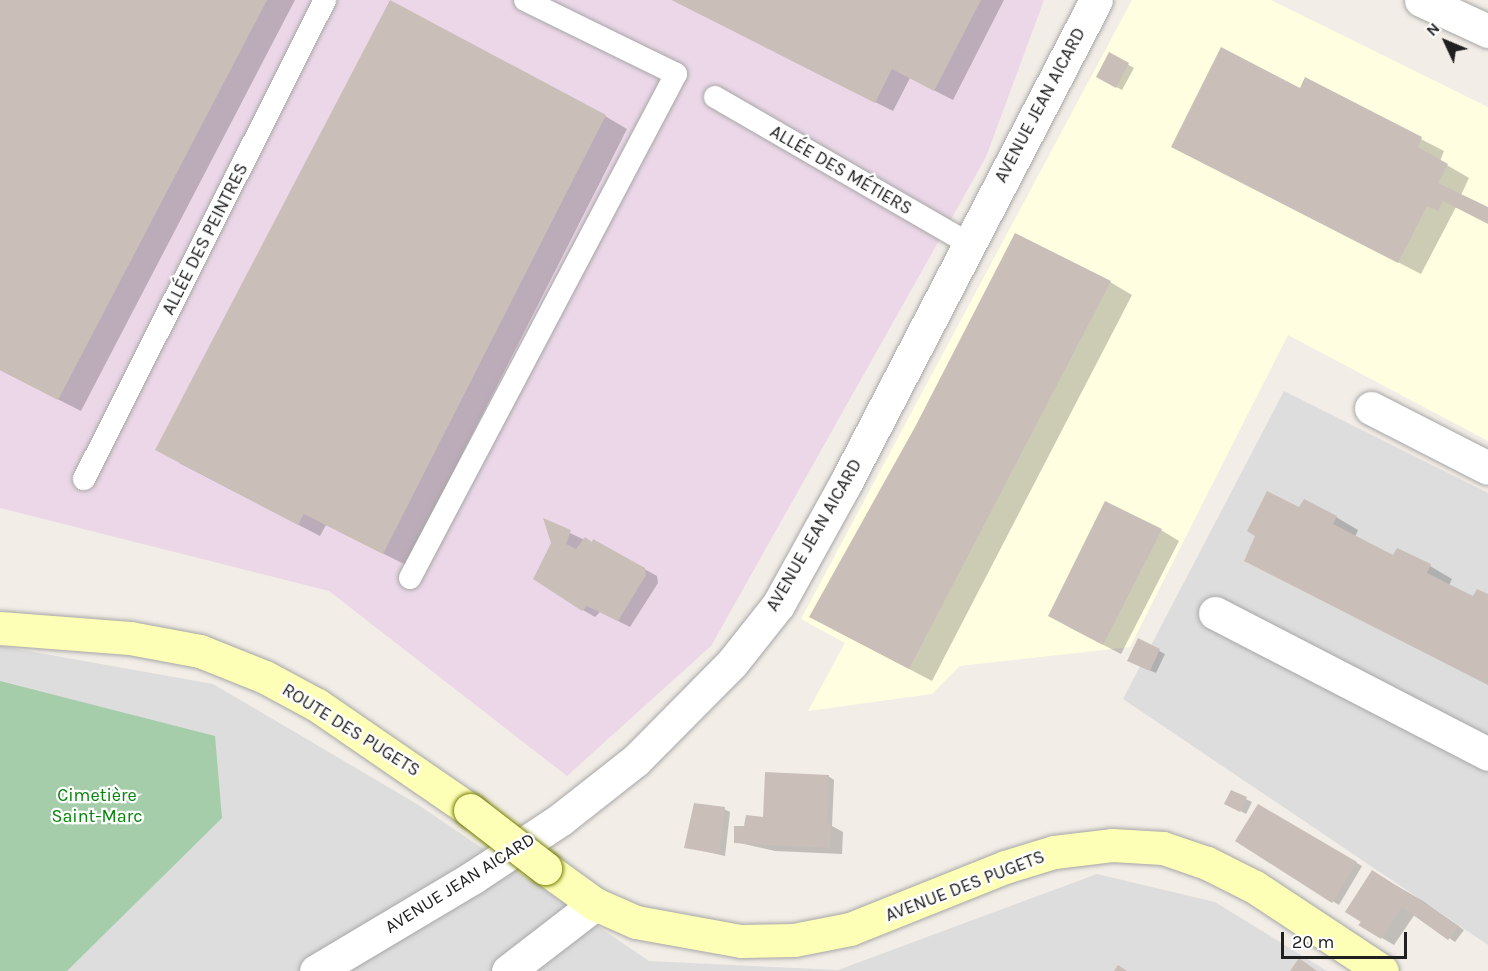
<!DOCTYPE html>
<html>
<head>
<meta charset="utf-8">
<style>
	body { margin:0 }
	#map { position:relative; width:1488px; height:971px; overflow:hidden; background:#f2ede6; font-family:Karla,sans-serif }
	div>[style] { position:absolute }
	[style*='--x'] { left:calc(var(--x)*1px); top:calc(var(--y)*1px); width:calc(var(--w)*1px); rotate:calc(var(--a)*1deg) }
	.residential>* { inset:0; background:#dedddd }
	.industrial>* { inset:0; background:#ebd7e8 }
	.education>* { inset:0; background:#fffee1 }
	.cemetery>* { inset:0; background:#a5cda9 }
	.shadow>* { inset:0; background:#0003 }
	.building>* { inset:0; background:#cabfb8 }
	.roads { filter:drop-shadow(0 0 2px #a7a7a7) drop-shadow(0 0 2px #a7a7a7) }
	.service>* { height:22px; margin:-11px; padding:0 11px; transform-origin:11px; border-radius:11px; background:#fff }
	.minor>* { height:33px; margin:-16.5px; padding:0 16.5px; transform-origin:16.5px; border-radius:16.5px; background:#fff }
	.tertiary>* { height:33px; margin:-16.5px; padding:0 16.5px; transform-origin:16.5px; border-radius:16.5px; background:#fff }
	.secondary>* { height:33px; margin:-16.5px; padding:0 16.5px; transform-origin:16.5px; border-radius:16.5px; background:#feffb6 }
	.bridges { filter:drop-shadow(0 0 2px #767e00) drop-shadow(0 0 2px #767e00) }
	.secondary-bridge>* { height:33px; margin:-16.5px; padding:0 16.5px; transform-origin:16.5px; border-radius:16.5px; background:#feffb6 }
	span { translate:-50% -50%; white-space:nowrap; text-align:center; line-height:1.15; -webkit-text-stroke:4.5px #fff; paint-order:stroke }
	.street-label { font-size:18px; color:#202020 }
	.park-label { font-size:18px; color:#038508 }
	.north { position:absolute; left:1416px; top:12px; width:60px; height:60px; -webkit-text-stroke:4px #fff; paint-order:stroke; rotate:314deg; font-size:16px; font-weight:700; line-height:24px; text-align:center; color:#202020 }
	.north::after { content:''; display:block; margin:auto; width:21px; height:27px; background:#202020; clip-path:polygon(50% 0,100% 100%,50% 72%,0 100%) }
	.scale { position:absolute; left:1281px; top:932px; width:126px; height:27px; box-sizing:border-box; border:3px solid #202020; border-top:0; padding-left:8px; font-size:18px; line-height:21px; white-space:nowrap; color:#202020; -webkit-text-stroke:4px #fff; paint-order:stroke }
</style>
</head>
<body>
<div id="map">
	<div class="residential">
		<div style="clip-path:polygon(1284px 391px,1488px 493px,1488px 945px,1123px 699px)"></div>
		<div style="clip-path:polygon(0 646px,213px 684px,417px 804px,649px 961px,838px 970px,1097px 874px,1215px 902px,1327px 971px,0 971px)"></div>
	</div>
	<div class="industrial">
		<div style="clip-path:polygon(0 0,1044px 0,986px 157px,711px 646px,567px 776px,329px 591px,0 508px)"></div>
	</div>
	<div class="education">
		<div style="clip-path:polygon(1132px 0,1271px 0,1488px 107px,1488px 441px,1288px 335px,1130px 647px,960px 666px,932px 694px,808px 711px,845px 643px,801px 619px)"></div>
	</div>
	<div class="cemetery">
		<div style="clip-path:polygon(0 681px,215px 736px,222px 818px,67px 971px,0 971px)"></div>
	</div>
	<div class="shadow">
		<div style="clip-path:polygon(0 0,295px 0,81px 411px,0 370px)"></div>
		<div style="clip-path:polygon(672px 0,1004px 0,953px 100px,910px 78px,893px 111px)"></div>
		<div style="clip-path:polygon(1110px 54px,1134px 68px,1122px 90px,1098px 77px)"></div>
		<div style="clip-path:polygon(1305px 79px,1444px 151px,1440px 161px,1469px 178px,1461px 195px,1488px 209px,1488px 223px,1456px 207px,1421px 274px,1173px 147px,1300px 90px)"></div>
		<div style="clip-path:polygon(605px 116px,627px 129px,406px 565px,326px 525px,320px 536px,179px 463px)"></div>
		<div style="clip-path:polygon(1110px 282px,1132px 295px,932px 681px,833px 629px)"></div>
		<div style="clip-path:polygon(1300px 509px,1336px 517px,1358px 530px,1355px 537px,1394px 557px,1430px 566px,1452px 579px,1449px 585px,1474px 598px,1488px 596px,1488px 684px)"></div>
		<div style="clip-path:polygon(545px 521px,593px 544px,594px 541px,657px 576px,658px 583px,630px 627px,600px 612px,595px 617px,583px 610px)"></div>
		<div style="clip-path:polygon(1161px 530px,1179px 541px,1121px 654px,1067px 626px)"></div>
		<div style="clip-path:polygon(1139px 640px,1165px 654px,1156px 673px,1135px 664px)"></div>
		<div style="clip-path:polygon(828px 776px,834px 780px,832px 826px,843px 832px,842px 854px,775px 851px,735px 842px,745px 828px)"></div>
		<div style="clip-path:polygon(1231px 792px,1252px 802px,1246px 814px,1226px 803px)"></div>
		<div style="clip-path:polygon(1258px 806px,1362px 866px,1339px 905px,1237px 841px)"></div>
		<div style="clip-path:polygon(724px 809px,730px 812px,725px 856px,685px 847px)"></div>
		<div style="clip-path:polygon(1373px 872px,1423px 901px,1464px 930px,1455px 942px,1415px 914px,1394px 945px,1360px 925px)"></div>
	</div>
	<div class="building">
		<div style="clip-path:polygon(0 0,267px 0,58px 400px,0 370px)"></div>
		<div style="clip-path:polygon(390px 0,606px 115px,383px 554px,304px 514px,298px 525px,155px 450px)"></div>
		<div style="clip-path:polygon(672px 0,981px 0,934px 91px,892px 69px,875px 103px)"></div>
		<div style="clip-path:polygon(1221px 47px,1300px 88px,1305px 77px,1422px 137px,1418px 147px,1448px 164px,1438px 183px,1488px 207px,1488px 224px,1443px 201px,1438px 211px,1427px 206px,1398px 263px,1171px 147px)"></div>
		<div style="clip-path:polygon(1109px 52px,1129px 63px,1116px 88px,1096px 77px)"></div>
		<div style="clip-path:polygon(1015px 233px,1111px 281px,909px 669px,809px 617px,915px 427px)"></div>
		<div style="clip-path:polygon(1267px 491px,1299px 507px,1304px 499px,1337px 516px,1333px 524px,1393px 555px,1397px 548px,1431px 564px,1427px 573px,1473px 596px,1477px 589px,1488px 594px,1488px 685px,1244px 561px,1255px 536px,1247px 531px)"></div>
		<div style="clip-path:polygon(1105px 501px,1162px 529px,1103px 645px,1048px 616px)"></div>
		<div style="clip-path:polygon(543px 518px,571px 530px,566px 544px,576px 549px,585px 537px,592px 542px,593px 539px,645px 568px,646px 575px,618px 621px,587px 606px,582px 611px,533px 579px,551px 543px)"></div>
		<div style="clip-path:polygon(1138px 638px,1160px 649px,1150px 671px,1127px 661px)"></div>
		<div style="clip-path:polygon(765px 772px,829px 775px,827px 824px,831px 824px,830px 848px,734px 843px,734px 826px,744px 826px,746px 815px,763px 817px)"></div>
		<div style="clip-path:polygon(1231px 790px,1247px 797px,1240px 812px,1224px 804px)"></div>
		<div style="clip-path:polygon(694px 803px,725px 807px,719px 854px,684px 848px)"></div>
		<div style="clip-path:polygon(1258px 804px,1357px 862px,1332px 903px,1235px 841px)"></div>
		<div style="clip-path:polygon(1372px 870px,1459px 926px,1448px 940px,1402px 907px,1381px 939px,1358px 925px,1361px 922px,1345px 912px)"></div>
		<div style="clip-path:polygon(1299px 958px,1317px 971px,1290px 971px)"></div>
		<div style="clip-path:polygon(1118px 965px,1127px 971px,1114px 971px)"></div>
	</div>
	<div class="roads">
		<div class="service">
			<div style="--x:715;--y:97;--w:292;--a:30"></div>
			<div style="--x:84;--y:479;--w:536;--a:-63.29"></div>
			<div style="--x:410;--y:578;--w:570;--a:-62.18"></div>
			<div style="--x:676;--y:74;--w:168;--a:-153.9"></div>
		</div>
		<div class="minor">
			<div style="--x:1421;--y:0;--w:74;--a:24.8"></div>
			<div style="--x:1371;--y:408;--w:131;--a:27.1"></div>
			<div style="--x:1215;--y:613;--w:307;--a:27.3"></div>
		</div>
		<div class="tertiary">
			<div style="--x:316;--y:971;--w:182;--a:-30.8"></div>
			<div style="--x:472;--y:878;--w:107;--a:-33.5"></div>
			<div style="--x:561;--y:819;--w:95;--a:-38.2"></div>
			<div style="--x:636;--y:760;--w:136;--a:-45.3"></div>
			<div style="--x:732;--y:663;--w:74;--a:-51.6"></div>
			<div style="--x:778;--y:605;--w:136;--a:-61"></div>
			<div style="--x:844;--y:486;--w:547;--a:-62.59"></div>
			<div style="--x:508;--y:971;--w:110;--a:-37.6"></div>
		</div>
		<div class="secondary">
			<div style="--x:0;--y:628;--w:130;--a:4.4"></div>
			<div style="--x:130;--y:638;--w:71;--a:10.5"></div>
			<div style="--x:200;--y:651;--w:70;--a:21.8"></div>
			<div style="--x:265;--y:677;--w:59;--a:28.3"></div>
			<div style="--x:317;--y:705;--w:186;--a:34.5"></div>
			<div style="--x:545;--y:868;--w:62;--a:35.8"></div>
			<div style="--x:595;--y:904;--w:45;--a:23.7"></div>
			<div style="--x:636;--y:922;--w:107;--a:10.3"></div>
			<div style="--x:741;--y:941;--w:53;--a:-1.1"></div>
			<div style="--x:794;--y:940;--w:57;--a:-11.1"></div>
			<div style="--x:850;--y:929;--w:167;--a:-21.8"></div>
			<div style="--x:1005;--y:867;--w:51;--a:-17"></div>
			<div style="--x:1054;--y:852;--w:58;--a:-6.9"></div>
			<div style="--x:1112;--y:845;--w:51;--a:3.4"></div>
			<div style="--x:1163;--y:848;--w:46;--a:18.8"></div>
			<div style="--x:1207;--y:863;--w:54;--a:26.6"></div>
			<div style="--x:1255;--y:887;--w:152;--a:33.5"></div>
		</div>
	</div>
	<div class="bridges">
		<div class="secondary-bridge">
			<div style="--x:470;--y:810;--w:95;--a:37.7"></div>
		</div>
	</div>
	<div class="street-label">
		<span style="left:1040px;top:105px;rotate:-62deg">AVENUE JEAN AICARD</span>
		<span style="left:841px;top:170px;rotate:30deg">ALLÉE DES MÉTIERS</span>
		<span style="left:205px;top:239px;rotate:-63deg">ALLÉE DES PEINTRES</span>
		<span style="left:814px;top:535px;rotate:-60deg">AVENUE JEAN AICARD</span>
		<span style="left:351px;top:730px;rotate:32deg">ROUTE DES PUGETS</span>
		<span style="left:460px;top:883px;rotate:-32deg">AVENUE JEAN AICARD</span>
		<span style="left:965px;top:886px;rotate:-21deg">AVENUE DES PUGETS</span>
	</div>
	<div class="park-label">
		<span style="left:97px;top:806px">Cimetière<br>Saint-Marc</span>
	</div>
	<div class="north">N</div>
	<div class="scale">20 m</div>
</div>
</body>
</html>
